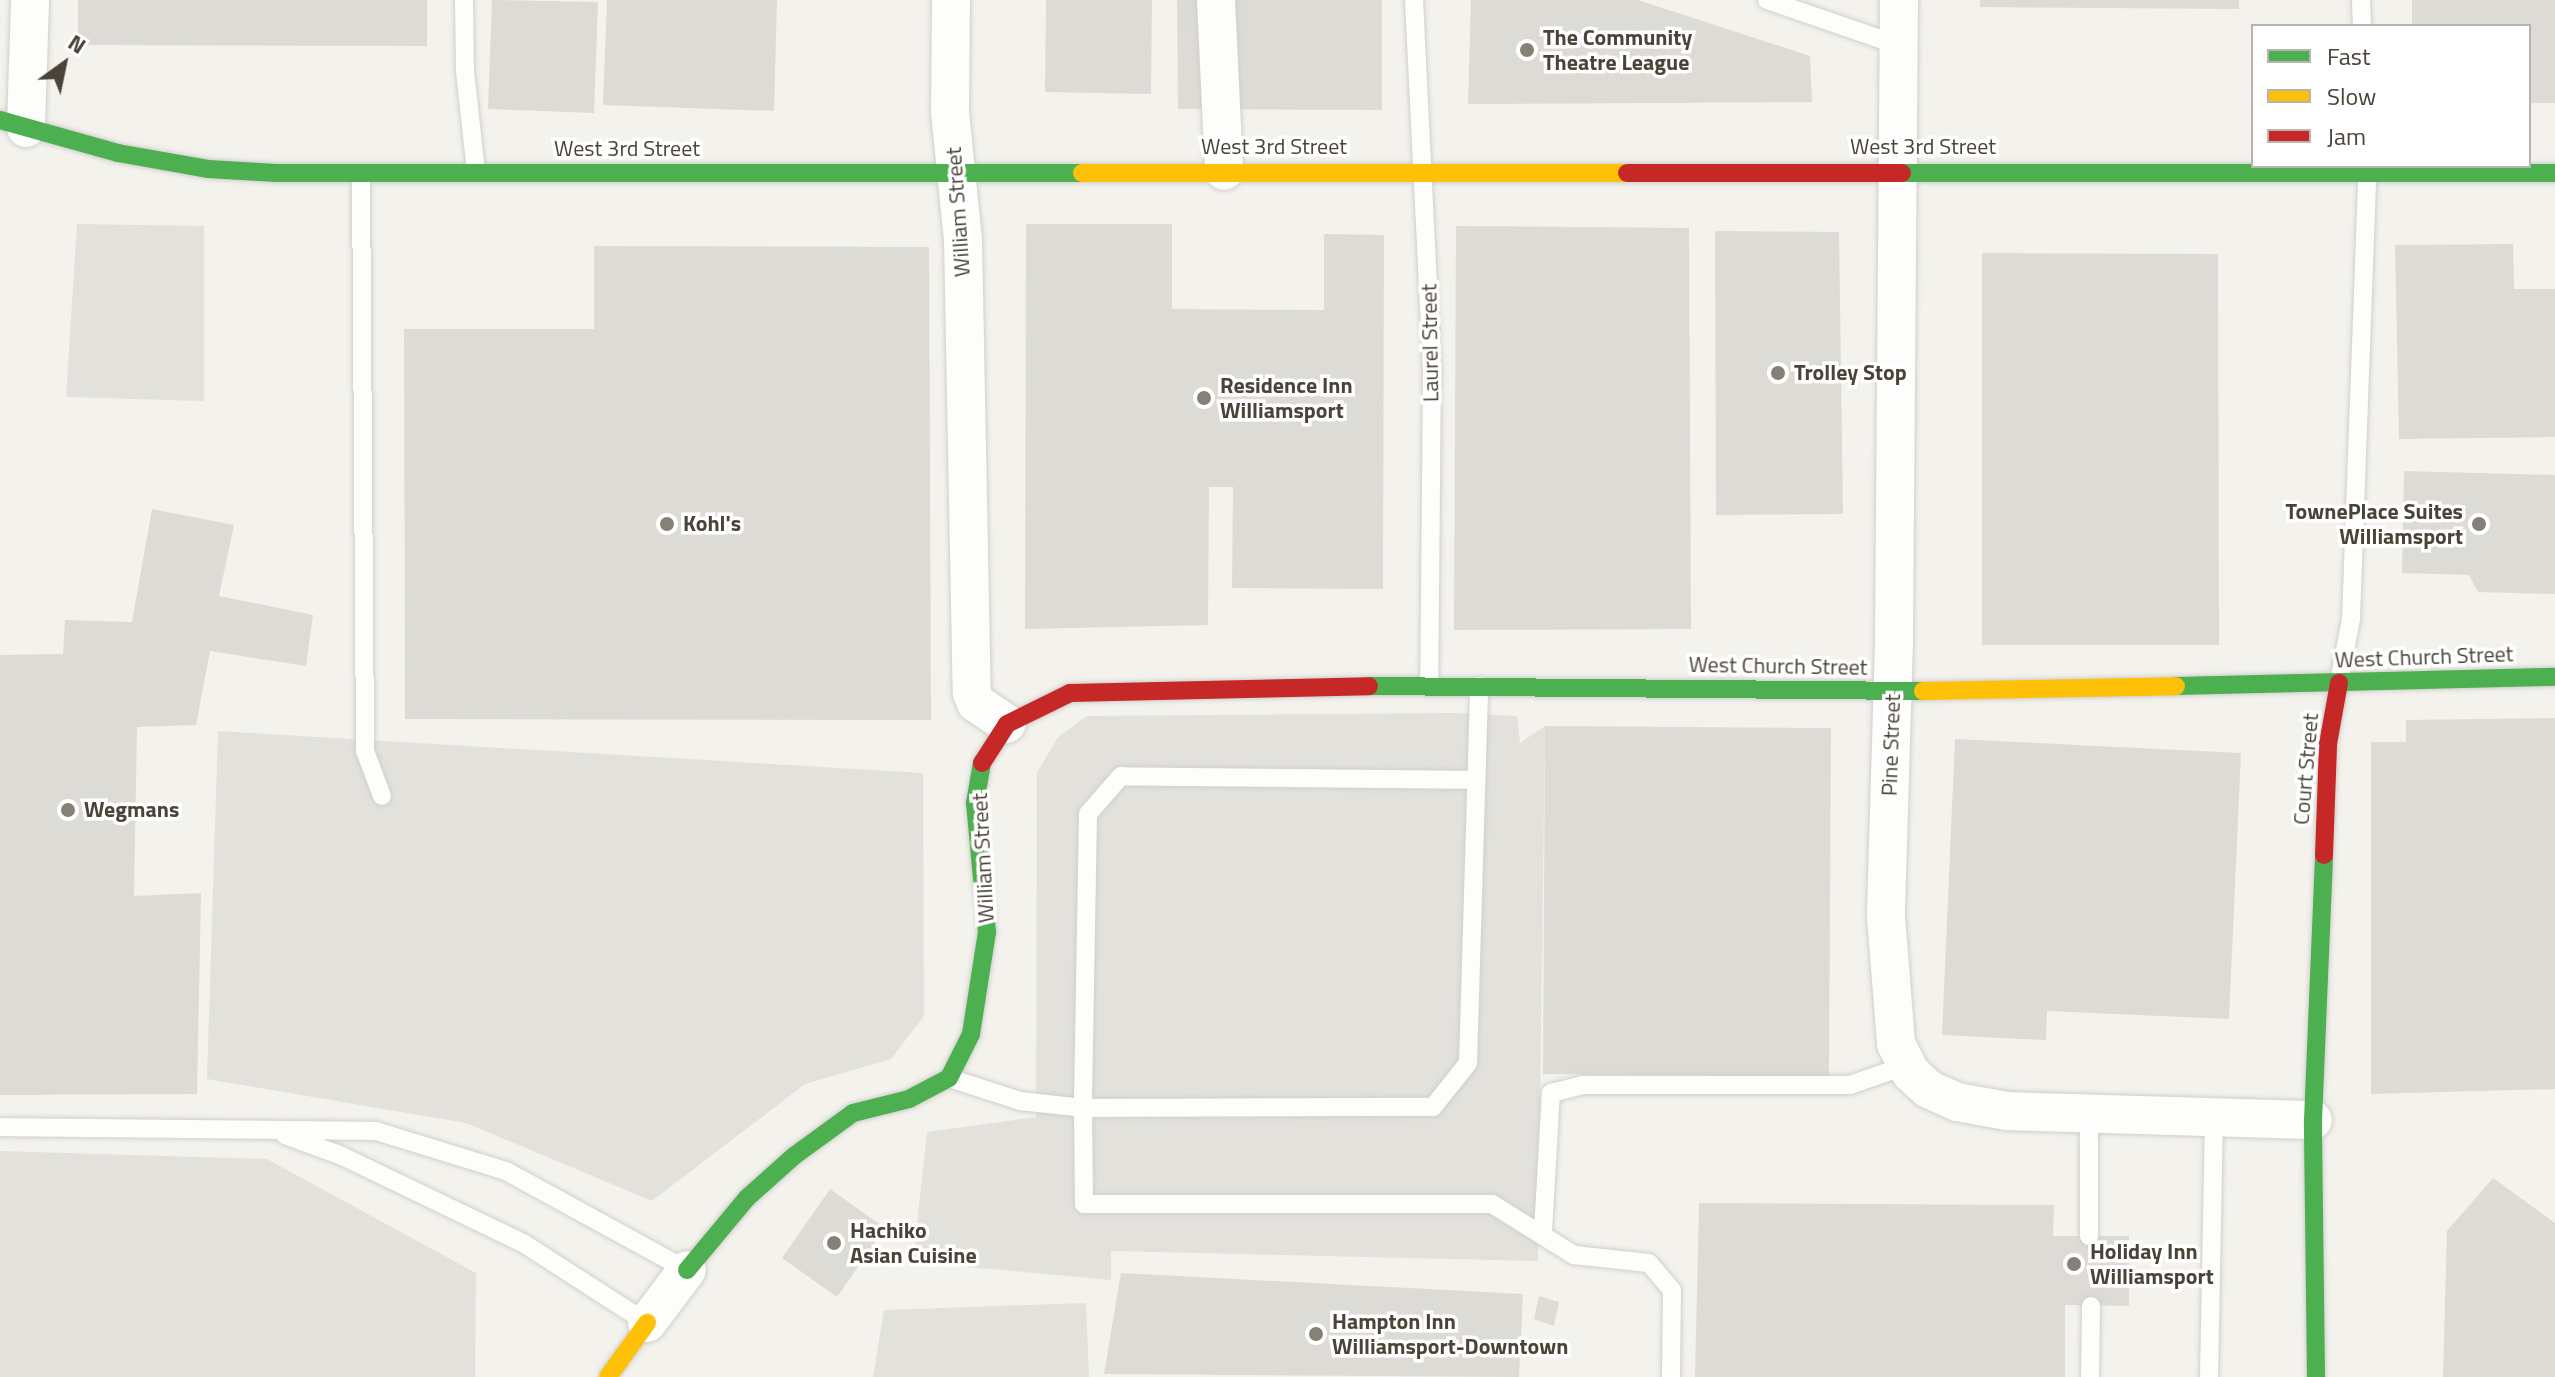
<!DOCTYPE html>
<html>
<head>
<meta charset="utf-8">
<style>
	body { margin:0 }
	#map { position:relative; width:2555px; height:1377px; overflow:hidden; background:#f3f2ed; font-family:"Titillium Web",sans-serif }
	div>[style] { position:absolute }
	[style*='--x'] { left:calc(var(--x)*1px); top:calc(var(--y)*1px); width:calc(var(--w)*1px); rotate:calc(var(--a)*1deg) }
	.parking>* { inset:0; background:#e2e1dc }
	.building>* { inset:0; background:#dddbd5 }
	.roads { filter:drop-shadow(0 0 2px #d1cfca) drop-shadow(0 0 2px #d1cfca) }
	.lane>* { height:18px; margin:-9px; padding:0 9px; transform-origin:9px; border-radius:9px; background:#fdfdfc }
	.street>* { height:38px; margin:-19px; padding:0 19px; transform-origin:19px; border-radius:19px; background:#fdfdfc }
	.fast>* { height:18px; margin:-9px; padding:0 9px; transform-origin:9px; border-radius:9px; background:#4caf50 }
	.slow>* { height:18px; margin:-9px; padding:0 9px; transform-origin:9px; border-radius:9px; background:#ffc107 }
	.jam>* { height:18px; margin:-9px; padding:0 9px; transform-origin:9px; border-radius:9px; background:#c62828 }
	.dots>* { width:22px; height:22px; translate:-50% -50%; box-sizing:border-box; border:4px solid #fff; border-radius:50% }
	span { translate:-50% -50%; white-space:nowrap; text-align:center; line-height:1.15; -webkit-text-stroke:7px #fff; paint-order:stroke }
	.poi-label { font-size:22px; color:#4a4438; font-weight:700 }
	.left { translate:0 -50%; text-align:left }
	.right { translate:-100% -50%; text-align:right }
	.street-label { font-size:22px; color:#4a4438 }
	.legend { position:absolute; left:2251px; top:24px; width:280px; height:144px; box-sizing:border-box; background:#fff; border:2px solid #b7b4af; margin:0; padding:10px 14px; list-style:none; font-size:24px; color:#4a4438 }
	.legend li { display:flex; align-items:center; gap:16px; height:40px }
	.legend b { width:40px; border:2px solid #b7b4af }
	.north { position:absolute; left:24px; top:24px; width:80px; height:80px; -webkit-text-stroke:6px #fff; paint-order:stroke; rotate:33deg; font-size:22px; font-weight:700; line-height:32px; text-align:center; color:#4a4438 }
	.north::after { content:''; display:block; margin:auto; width:28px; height:36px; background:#4a4438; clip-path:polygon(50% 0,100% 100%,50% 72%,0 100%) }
</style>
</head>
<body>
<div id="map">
	<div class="parking">
		<div style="clip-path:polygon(77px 224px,204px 226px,204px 401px,66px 397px)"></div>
		<div style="clip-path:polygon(1453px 713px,1517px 716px,1520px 743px,1545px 726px,1538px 1261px,1111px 1251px,1111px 1280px,913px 1262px,927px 1132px,1036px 1117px,1037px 773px,1058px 737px,1087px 716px)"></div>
		<div style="clip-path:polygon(218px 731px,923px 773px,924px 1016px,891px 1059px,805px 1084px,652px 1201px,466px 1123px,207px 1079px)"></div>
		<div style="clip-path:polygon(0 1151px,267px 1159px,476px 1273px,475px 1377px,0 1377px)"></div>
		<div style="clip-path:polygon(1086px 1303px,1089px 1377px,873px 1377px,884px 1310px)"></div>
	</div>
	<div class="building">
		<div style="clip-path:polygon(78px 0,427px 0,427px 46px,78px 45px)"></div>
		<div style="clip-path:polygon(492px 0,598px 2px,594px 113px,488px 109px)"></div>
		<div style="clip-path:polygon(607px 0,777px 0,774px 111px,603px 105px)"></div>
		<div style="clip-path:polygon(1046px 0,1152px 0,1151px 94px,1045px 92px)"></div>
		<div style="clip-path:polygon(1177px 0,1382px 0,1382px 110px,1178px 109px)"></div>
		<div style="clip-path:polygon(1471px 0,1638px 0,1810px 56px,1812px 102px,1468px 104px)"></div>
		<div style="clip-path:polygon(1980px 0,2239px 0,2239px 9px,1980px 7px)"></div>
		<div style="clip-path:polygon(2412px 0,2555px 0,2555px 103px,2529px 103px,2529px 26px,2412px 26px)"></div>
		<div style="clip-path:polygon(1026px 224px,1172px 224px,1172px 309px,1324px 310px,1324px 234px,1384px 235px,1383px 589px,1232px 588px,1233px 487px,1209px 487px,1208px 625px,1025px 629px)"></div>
		<div style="clip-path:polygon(1456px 226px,1689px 228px,1691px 629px,1454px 630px)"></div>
		<div style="clip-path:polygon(1715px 231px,1839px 232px,1843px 514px,1716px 515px)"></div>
		<div style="clip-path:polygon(2513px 244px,2514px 289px,2555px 289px,2555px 437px,2399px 439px,2395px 245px)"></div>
		<div style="clip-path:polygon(594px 246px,929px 247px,931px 720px,405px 719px,404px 329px,594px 329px)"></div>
		<div style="clip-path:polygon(1982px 253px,2218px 254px,2219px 645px,1982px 645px)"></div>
		<div style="clip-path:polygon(2404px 471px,2555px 475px,2555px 594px,2478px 592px,2469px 575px,2402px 573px)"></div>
		<div style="clip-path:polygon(152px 509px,234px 525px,219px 596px,313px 615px,306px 666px,210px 651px,196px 725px,137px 727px,134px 896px,201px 893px,197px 1094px,0 1095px,0 655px,63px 654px,65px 620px,132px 622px)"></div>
		<div style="clip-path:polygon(2555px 718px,2555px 1089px,2371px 1094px,2371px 742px,2406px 742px,2406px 720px)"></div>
		<div style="clip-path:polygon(1545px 726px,1831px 728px,1829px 1077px,1543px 1074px)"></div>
		<div style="clip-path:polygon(1955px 739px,2241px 753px,2229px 1019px,2047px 1011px,2046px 1040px,1942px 1035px)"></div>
		<div style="clip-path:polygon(2493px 1178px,2555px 1223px,2555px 1377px,2443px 1377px,2447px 1231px)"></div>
		<div style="clip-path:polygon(830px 1189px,885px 1228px,837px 1297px,782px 1258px)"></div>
		<div style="clip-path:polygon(1699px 1203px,2054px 1205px,2053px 1236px,2129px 1236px,2129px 1306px,2065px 1305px,2065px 1377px,1695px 1377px)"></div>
		<div style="clip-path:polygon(1121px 1273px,1523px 1294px,1519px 1377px,1104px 1374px)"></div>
		<div style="clip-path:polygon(1539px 1296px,1559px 1302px,1554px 1326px,1534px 1319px)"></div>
	</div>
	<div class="roads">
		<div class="lane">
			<div style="--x:464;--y:0;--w:71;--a:89.2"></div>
			<div style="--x:465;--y:71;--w:102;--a:83.8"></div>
			<div style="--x:1414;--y:0;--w:368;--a:87.2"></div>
			<div style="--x:1432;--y:368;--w:317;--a:90.5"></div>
			<div style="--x:1767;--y:0;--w:139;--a:19"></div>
			<div style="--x:2361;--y:0;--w:26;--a:88"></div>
			<div style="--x:361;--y:174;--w:577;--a:89.6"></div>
			<div style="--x:365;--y:751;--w:48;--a:69.3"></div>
			<div style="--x:2339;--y:682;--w:64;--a:-79.2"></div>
			<div style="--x:2351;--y:619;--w:446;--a:-87.9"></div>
			<div style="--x:1475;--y:780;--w:354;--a:-179.4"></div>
			<div style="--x:1121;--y:776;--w:50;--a:131"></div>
			<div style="--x:1088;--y:814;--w:294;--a:91"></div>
			<div style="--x:1083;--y:1108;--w:350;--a:-0.2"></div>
			<div style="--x:1433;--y:1107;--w:56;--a:-51.5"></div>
			<div style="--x:1468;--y:1063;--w:377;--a:-88.3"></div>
			<div style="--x:949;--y:1078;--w:75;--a:17.9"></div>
			<div style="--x:1020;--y:1101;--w:63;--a:6.3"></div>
			<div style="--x:1083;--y:1108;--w:96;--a:89.4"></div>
			<div style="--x:1084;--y:1204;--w:408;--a:0"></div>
			<div style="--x:1492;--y:1204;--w:97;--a:31.9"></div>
			<div style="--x:1574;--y:1255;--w:75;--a:6.1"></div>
			<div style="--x:1649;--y:1263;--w:35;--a:50"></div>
			<div style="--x:1672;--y:1290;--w:87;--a:90.7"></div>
			<div style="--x:2089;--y:1112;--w:124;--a:90"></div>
			<div style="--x:0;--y:1127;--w:376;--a:0.6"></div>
			<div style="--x:376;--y:1131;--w:136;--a:17.1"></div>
			<div style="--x:506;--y:1171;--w:206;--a:28.7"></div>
			<div style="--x:285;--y:1135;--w:61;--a:20.2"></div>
			<div style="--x:342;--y:1156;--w:201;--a:25.7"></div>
			<div style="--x:523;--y:1243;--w:148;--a:32.8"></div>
			<div style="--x:1543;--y:1231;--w:138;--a:-86.7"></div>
			<div style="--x:1551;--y:1093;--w:32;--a:-14"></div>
			<div style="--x:1582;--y:1085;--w:268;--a:0"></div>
			<div style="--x:1850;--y:1085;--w:60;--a:-19.3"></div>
			<div style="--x:2090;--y:1377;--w:71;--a:-89.2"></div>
			<div style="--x:2209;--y:1377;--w:261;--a:-88.9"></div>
		</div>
		<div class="street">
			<div style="--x:951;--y:0;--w:112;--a:90.5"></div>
			<div style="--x:950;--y:112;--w:128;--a:84.2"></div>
			<div style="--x:963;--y:239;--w:454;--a:88.9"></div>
			<div style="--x:972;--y:693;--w:11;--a:68"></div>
			<div style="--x:976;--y:703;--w:37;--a:34"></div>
			<div style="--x:1216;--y:0;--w:171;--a:87.3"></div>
			<div style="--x:1899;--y:0;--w:642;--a:90.45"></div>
			<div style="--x:1894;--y:642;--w:274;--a:91.7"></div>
			<div style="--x:1886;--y:916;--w:128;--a:85.5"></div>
			<div style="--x:1896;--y:1044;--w:33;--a:63"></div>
			<div style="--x:1911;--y:1073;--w:23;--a:43"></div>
			<div style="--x:1928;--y:1089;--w:32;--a:24"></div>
			<div style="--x:1957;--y:1102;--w:51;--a:10.2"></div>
			<div style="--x:2007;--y:1111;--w:306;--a:1.7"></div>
			<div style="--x:26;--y:128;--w:128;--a:-88.2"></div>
			<div style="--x:647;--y:1323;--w:66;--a:-53"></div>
		</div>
		<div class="fast">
			<div style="--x:0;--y:120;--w:123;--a:15.6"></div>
			<div style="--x:118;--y:153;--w:91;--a:10.1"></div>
			<div style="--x:208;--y:169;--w:68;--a:3.4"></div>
			<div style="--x:276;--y:173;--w:806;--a:0"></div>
			<div style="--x:1902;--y:173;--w:653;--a:0"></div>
			<div style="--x:1369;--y:686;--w:554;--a:0.52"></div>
			<div style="--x:2176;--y:686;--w:379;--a:-1.4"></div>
			<div style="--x:687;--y:1270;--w:94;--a:-50.2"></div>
			<div style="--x:747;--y:1198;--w:63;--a:-41.8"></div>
			<div style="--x:794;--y:1156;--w:73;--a:-36.1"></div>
			<div style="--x:853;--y:1113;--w:58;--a:-14"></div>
			<div style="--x:909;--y:1099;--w:45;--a:-27.7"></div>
			<div style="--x:949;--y:1078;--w:49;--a:-63.4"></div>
			<div style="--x:971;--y:1034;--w:103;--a:-81.1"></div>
			<div style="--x:987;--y:932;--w:130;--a:-95.3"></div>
			<div style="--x:975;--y:803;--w:41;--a:-80.1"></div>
			<div style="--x:2316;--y:1377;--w:257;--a:-90.7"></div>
			<div style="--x:2313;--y:1120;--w:265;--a:-87.6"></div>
		</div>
		<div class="slow">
			<div style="--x:1082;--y:173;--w:545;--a:0"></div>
			<div style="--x:1923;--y:691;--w:253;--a:-1.1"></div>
			<div style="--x:608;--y:1377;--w:67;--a:-54.2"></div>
		</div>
		<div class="jam">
			<div style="--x:1627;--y:173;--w:275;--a:0"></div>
			<div style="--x:982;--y:763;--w:46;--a:-57.3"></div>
			<div style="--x:1007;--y:724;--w:70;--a:-26.2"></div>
			<div style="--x:1070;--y:693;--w:299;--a:-1.3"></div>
			<div style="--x:2324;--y:855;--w:111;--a:-87.9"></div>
			<div style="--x:2328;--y:744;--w:62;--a:-79.8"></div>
		</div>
	</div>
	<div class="dots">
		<div style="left:1527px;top:50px;background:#858177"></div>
		<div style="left:1778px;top:373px;background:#858177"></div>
		<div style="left:1204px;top:398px;background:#858177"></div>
		<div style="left:667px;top:524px;background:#858177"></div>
		<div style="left:2479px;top:524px;background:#858177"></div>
		<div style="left:68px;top:810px;background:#858177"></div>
		<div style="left:834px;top:1243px;background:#858177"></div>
		<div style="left:2074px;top:1264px;background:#858177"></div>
		<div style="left:1316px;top:1334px;background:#858177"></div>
	</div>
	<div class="poi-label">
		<span class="left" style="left:1543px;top:50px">The Community<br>Theatre League</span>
		<span class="left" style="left:1794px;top:373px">Trolley Stop</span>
		<span class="left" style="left:1220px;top:398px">Residence Inn<br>Williamsport</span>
		<span class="right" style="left:2463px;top:524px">TownePlace Suites<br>Williamsport</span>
		<span class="left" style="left:683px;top:524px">Kohl's</span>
		<span class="left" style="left:84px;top:810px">Wegmans</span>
		<span class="left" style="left:850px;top:1243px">Hachiko<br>Asian Cuisine</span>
		<span class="left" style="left:2090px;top:1264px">Holiday Inn<br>Williamsport</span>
		<span class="left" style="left:1332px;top:1334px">Hampton Inn<br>Williamsport-Downtown</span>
	</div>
	<div class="street-label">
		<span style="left:1274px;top:147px">West 3rd Street</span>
		<span style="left:1923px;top:147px">West 3rd Street</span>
		<span style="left:627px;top:149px">West 3rd Street</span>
		<span style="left:958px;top:212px;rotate:-94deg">William Street</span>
		<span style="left:1430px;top:343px;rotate:-91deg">Laurel Street</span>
		<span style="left:2424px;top:657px;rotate:-2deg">West Church Street</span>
		<span style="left:1778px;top:666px;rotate:1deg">West Church Street</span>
		<span style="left:1891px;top:745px;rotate:-88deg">Pine Street</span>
		<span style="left:2306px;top:769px;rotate:-85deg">Court Street</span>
		<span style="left:983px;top:858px;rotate:-93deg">William Street</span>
	</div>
	<ul class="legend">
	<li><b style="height:10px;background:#4caf50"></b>Fast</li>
	<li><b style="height:10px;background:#ffc107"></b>Slow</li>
	<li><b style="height:10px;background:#c62828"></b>Jam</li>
	</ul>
	<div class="north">N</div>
</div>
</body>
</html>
